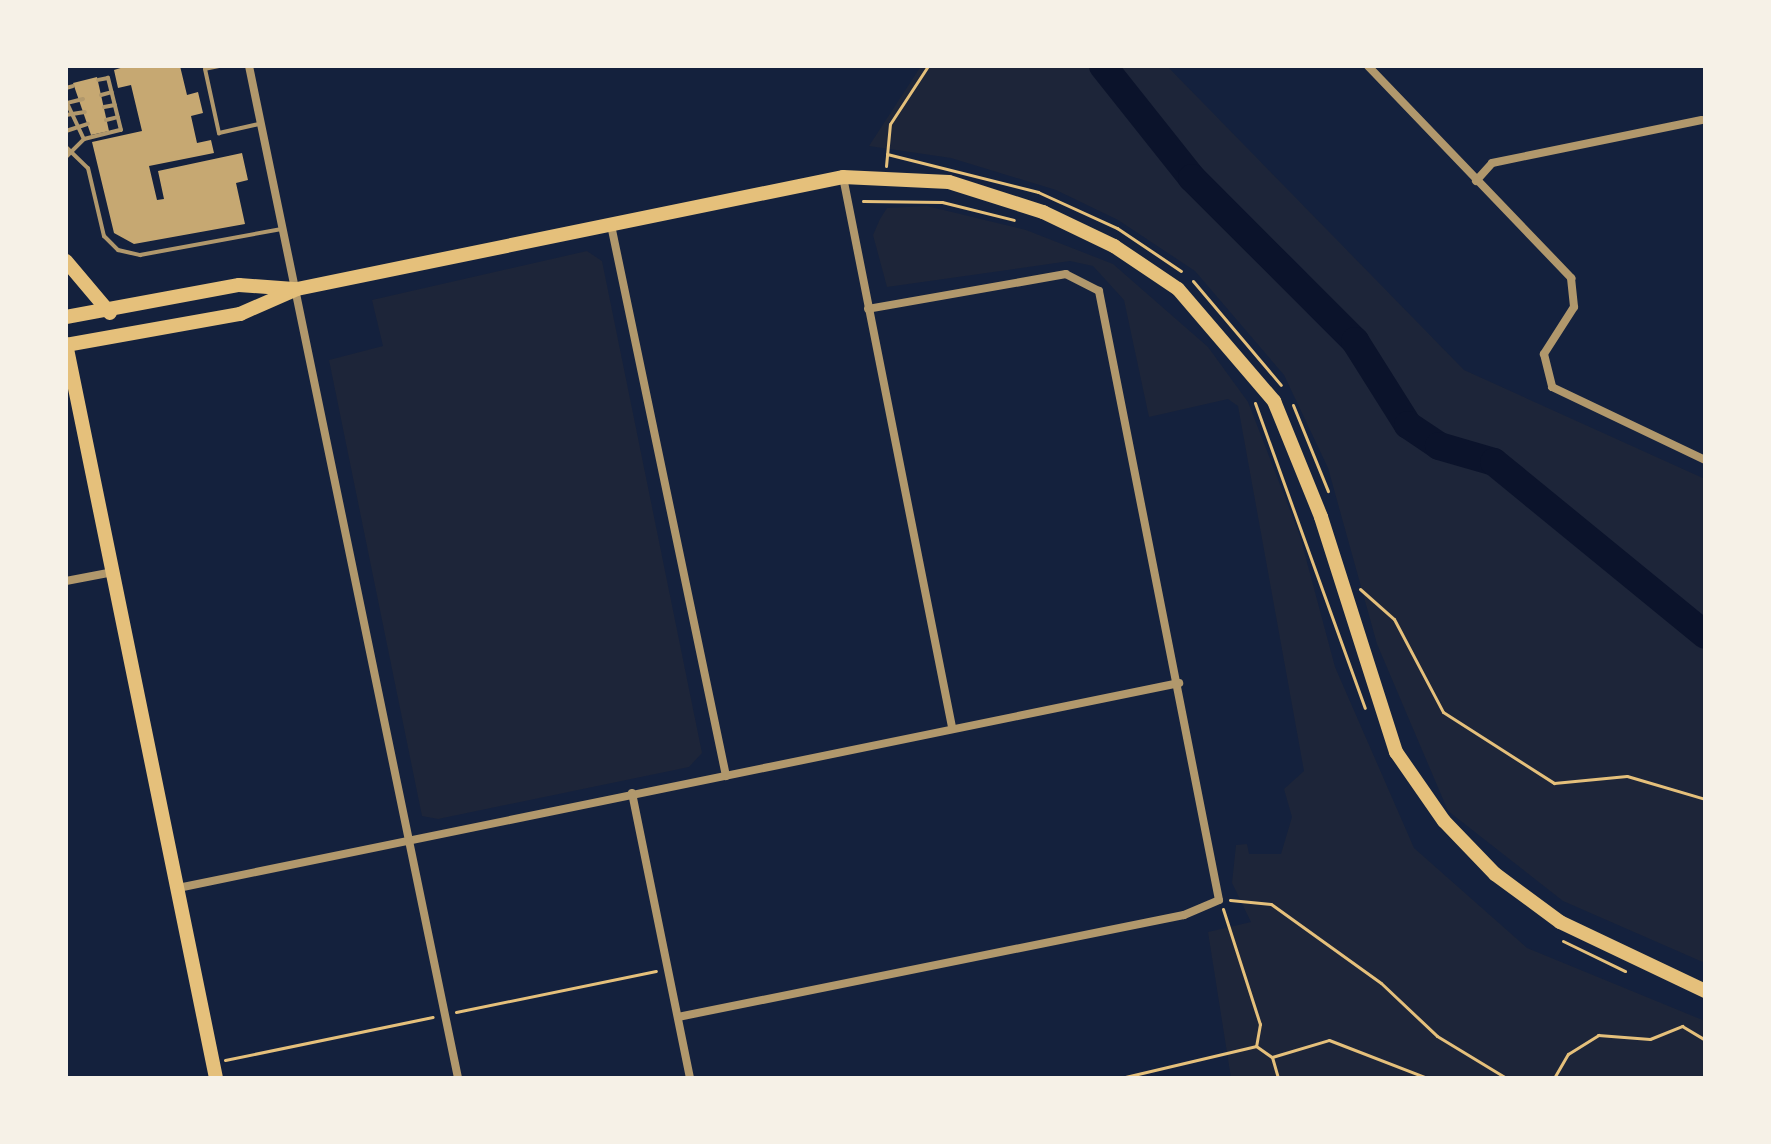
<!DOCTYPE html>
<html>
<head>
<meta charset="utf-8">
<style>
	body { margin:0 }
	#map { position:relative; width:1771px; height:1144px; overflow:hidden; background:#14213d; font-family:"Sofia Sans Condensed",sans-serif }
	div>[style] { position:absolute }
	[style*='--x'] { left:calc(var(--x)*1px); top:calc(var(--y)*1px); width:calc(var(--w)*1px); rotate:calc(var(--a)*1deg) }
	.green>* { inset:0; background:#1d2539 }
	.river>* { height:28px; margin:-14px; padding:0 14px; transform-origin:14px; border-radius:14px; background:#0b132b }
	.building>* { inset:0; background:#c6a872 }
	.path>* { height:3px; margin:-1.5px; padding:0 1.5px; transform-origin:1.5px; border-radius:1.5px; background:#e5c07b }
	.service>* { height:4px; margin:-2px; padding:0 2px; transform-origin:2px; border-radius:2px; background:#b1986c }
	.minor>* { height:8px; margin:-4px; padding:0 4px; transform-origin:4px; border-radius:4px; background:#b1986c }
	.primary>* { height:14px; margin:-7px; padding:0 7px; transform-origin:7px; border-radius:7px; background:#e5c07b }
	.trunk>* { height:14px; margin:-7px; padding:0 7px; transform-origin:7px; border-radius:7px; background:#e5c07b }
	span { translate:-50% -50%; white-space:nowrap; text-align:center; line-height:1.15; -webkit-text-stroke:6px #f6f1e7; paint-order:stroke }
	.frame { position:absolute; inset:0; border:68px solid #f6f1e7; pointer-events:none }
</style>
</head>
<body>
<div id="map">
	<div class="green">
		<div style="clip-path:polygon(921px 66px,1167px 66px,1464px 370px,1705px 479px,1705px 963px,1563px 901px,1448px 811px,1377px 644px,1328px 468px,1284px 375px,1195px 271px,1118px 220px,1056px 190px,951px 158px,869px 146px)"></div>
		<div style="clip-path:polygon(927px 206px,1026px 230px,1113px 264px,1208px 347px,1248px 402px,1300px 536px,1335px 667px,1414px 848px,1527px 948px,1705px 1021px,1705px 1078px,1231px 1078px,1208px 932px,1251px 922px,1232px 883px,1236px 845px,1247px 844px,1249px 854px,1281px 854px,1292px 817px,1284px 789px,1304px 771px,1238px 406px,1228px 399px,1149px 417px,1124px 300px,1093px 266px,1070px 261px,887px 287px,873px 235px,880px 219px,887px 208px)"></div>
		<div style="clip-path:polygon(587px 251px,602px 261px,702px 753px,689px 767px,438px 819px,422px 816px,329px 360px,383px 346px,372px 300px)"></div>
	</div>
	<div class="river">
		<div style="--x:1103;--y:66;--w:143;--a:51.5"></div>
		<div style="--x:1192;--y:178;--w:231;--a:45"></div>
		<div style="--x:1355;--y:341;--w:99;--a:57.8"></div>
		<div style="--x:1408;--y:425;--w:37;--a:34"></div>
		<div style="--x:1439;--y:446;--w:57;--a:16.2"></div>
		<div style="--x:1494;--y:462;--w:273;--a:39.3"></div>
	</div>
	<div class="building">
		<div style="clip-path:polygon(127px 66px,180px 66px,187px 95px,198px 92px,203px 113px,191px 116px,197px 143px,211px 140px,214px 153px,149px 166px,157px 200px,164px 199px,158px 171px,242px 153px,248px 180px,236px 183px,245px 224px,134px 244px,114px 233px,92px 142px,142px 131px,131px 85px,118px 88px,114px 70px)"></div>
		<div style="clip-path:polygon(97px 77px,109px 131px,91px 135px,73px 83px)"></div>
	</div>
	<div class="path">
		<div style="--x:887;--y:154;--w:156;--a:14.1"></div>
		<div style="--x:1038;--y:192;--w:87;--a:24.5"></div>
		<div style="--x:1117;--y:228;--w:77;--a:33.9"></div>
		<div style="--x:886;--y:166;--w:42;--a:-84.6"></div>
		<div style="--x:890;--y:124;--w:69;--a:-56.8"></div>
		<div style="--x:863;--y:201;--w:79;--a:0.7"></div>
		<div style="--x:942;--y:202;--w:74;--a:14"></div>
		<div style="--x:1193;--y:281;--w:136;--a:49.8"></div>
		<div style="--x:1255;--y:403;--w:324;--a:70.2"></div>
		<div style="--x:1293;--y:405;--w:93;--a:67.9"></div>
		<div style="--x:1360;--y:589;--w:45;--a:41.4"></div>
		<div style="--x:1394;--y:619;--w:105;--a:62.2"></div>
		<div style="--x:1443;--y:712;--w:132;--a:32.6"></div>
		<div style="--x:1554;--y:783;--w:73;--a:-5.5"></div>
		<div style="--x:1627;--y:776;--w:81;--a:16.4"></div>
		<div style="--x:1230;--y:900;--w:41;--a:5.6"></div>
		<div style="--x:1271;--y:904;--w:135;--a:35.7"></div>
		<div style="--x:1381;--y:983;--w:77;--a:43.4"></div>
		<div style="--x:1437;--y:1036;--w:81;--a:31.3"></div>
		<div style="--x:1223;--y:909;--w:121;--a:72.2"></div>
		<div style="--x:1260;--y:1024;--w:22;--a:100"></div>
		<div style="--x:1256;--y:1046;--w:19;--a:35"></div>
		<div style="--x:1272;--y:1057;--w:59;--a:-16.6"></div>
		<div style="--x:1329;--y:1040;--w:105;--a:21.2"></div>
		<div style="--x:1563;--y:941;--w:69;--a:25.8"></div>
		<div style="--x:456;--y:1012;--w:204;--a:-11.6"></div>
		<div style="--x:1272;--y:1057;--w:22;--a:74"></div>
		<div style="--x:225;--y:1060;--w:212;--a:-11.7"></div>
		<div style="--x:1121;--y:1078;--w:139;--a:-13.3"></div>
		<div style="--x:1554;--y:1078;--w:28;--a:-60"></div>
		<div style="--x:1568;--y:1054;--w:36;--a:-32"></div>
		<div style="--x:1598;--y:1035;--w:52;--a:4.4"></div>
		<div style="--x:1650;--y:1039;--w:35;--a:-22"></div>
		<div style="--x:1682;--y:1026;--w:27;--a:31"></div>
	</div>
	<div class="service">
		<div style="--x:219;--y:66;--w:14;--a:168"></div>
		<div style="--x:205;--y:69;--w:66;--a:77.7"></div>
		<div style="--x:219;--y:133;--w:41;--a:-12.7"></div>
		<div style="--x:66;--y:88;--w:7;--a:-16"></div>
		<div style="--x:101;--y:95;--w:11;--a:-15"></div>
		<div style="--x:83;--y:99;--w:16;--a:166"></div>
		<div style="--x:67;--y:103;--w:40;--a:65"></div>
		<div style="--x:104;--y:107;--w:11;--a:-10"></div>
		<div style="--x:66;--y:115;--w:19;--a:-9"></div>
		<div style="--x:106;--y:120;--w:12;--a:-14"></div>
		<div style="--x:66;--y:131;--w:23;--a:-18"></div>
		<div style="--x:66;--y:147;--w:30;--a:44"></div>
		<div style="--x:88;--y:168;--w:70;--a:76.8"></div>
		<div style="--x:104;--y:236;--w:20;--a:45"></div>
		<div style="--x:118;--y:250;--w:23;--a:13"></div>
		<div style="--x:140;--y:255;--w:144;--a:-10.4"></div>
		<div style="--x:66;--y:157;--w:25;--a:-45"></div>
		<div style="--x:84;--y:139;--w:38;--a:-14"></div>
		<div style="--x:121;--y:130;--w:54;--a:-104"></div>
		<div style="--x:108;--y:78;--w:10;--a:169"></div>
	</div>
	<div class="minor">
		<div style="--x:249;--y:66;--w:1033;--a:78.33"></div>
		<div style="--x:1368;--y:66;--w:294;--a:46.2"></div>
		<div style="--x:1571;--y:278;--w:29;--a:84"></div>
		<div style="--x:1574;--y:307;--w:56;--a:122.6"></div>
		<div style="--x:1544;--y:354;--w:34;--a:76"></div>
		<div style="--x:1552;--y:387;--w:170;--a:25.5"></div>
		<div style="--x:843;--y:177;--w:561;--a:78.79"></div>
		<div style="--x:1476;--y:181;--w:24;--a:-48"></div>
		<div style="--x:1492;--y:163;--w:214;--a:-11.6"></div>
		<div style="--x:611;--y:225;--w:563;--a:78.21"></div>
		<div style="--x:66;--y:581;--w:48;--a:-10.8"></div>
		<div style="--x:632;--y:793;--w:291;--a:78.5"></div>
		<div style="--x:178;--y:888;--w:1022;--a:-11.57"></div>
		<div style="--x:678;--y:1017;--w:516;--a:-11.4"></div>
		<div style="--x:1184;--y:915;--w:38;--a:-23"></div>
		<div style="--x:1219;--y:900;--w:621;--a:-101.15"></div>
		<div style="--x:1099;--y:291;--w:37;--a:-153"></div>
		<div style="--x:1066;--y:274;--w:201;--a:170"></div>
	</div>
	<div class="primary">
		<div style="--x:66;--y:317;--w:176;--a:-10.5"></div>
		<div style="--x:239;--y:285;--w:55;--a:4.2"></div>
		<div style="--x:66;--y:345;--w:177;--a:-10.1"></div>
		<div style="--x:240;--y:314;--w:62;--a:-23.7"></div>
		<div style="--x:297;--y:289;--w:557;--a:-11.59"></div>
		<div style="--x:843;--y:177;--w:106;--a:2.7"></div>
		<div style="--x:949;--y:182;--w:99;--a:17.7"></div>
		<div style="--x:1043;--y:212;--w:79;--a:25.6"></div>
		<div style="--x:1114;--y:246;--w:77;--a:33.9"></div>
		<div style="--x:1178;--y:289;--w:148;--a:49.4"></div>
		<div style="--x:1274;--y:401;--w:125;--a:67.9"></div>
		<div style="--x:1321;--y:517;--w:247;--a:72.3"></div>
		<div style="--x:1396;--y:752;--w:84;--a:55.2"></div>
		<div style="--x:1444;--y:821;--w:74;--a:46.1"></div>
		<div style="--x:1495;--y:874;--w:81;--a:36.4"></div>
		<div style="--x:1560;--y:922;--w:161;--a:25.4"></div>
	</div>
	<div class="trunk">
		<div style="--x:66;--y:261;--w:68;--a:49.8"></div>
		<div style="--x:66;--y:344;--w:749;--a:78.45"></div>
	</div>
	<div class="frame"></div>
</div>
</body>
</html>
